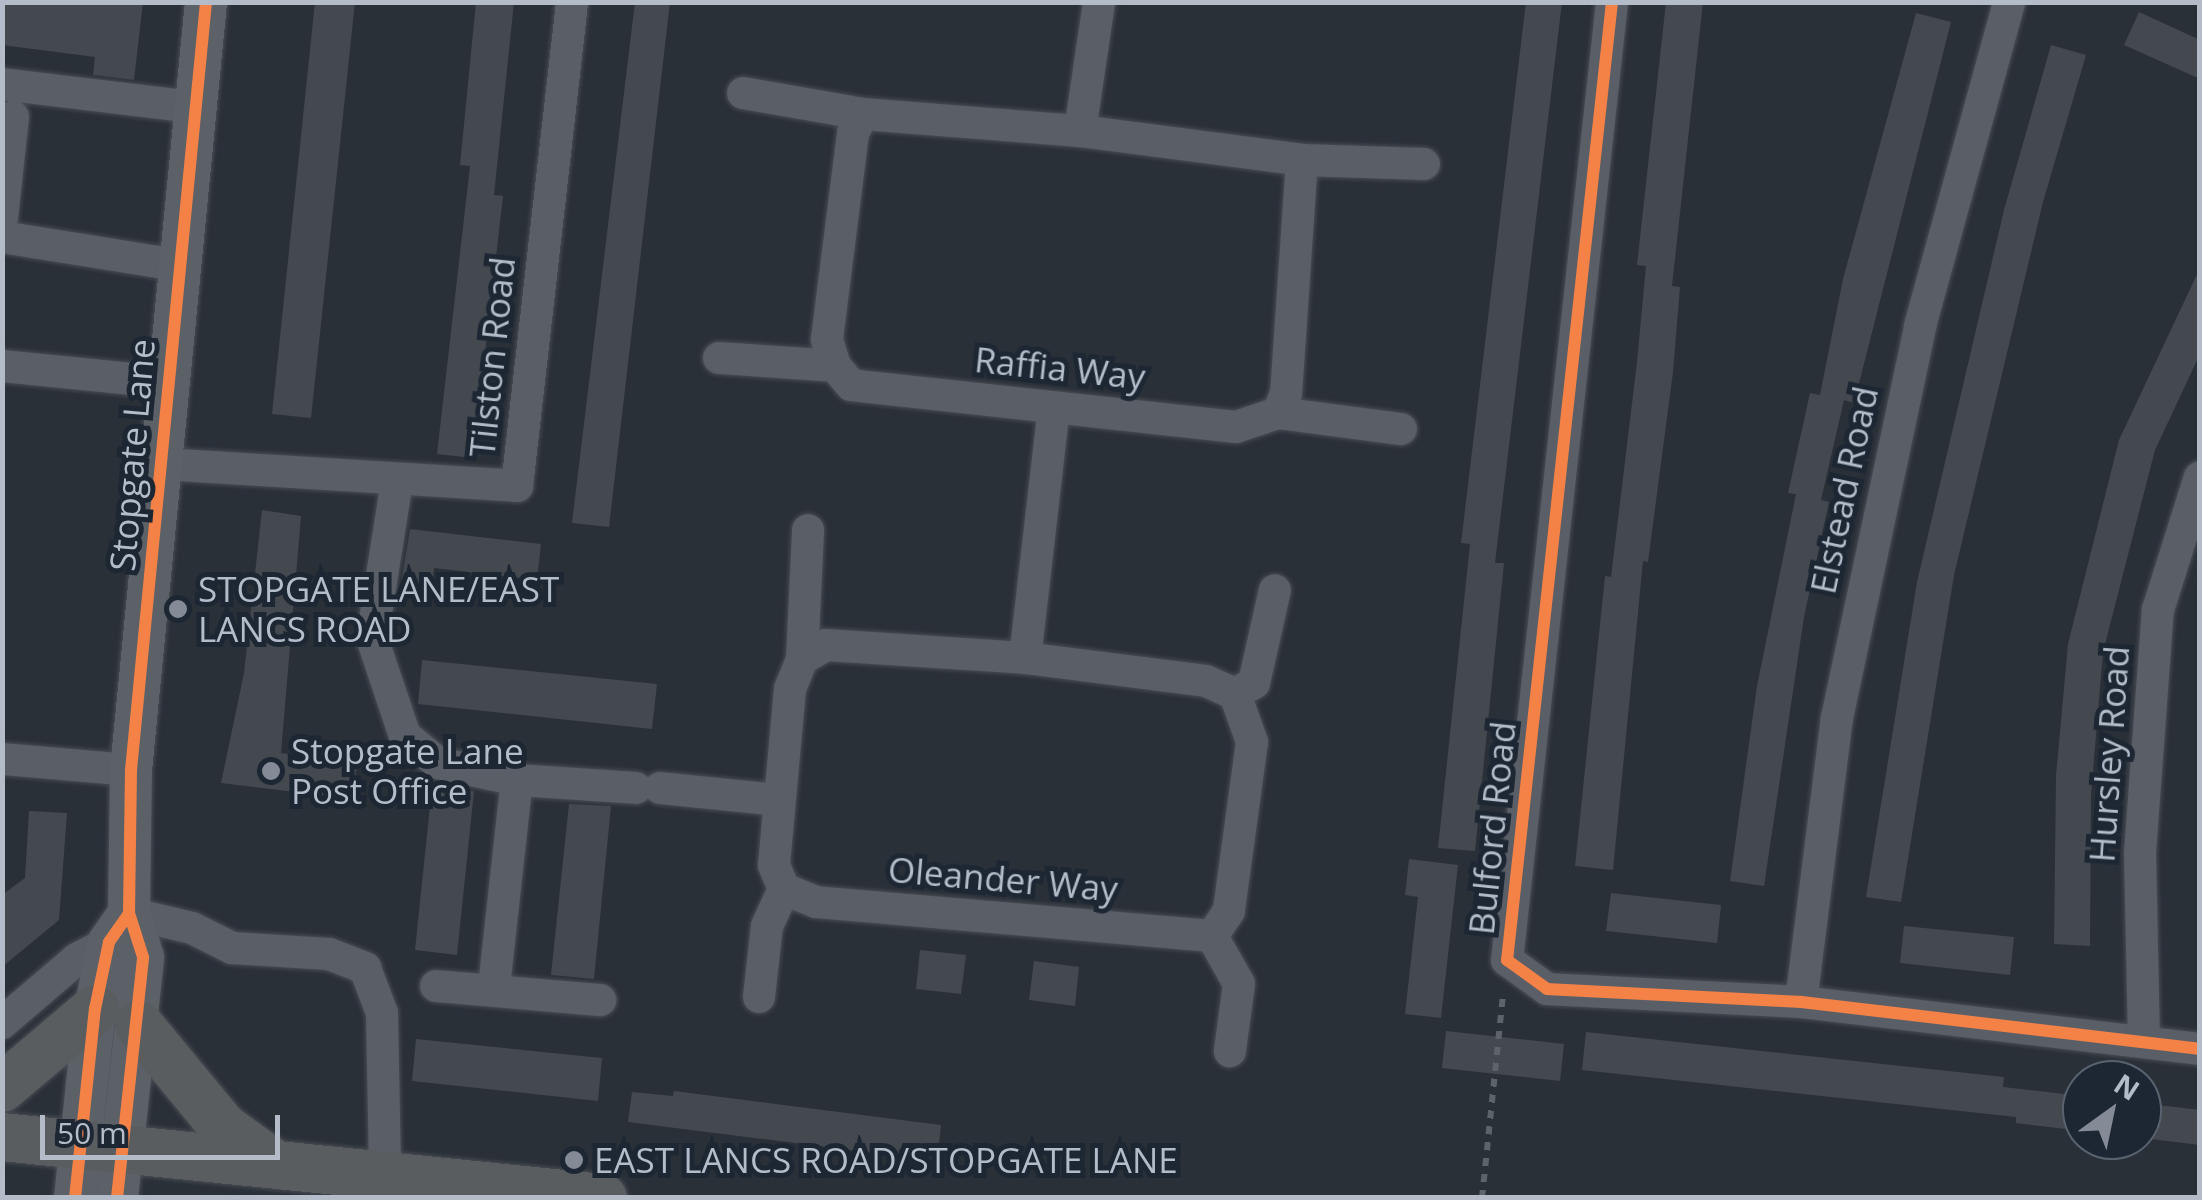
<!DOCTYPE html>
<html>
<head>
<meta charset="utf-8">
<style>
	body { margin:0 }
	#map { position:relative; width:2202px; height:1200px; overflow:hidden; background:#2a3038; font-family:"Open Sans",sans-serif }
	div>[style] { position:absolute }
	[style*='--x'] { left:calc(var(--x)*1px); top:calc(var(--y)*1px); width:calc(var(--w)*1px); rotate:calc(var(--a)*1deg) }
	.building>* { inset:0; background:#444950 }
	.path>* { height:6px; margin-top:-3px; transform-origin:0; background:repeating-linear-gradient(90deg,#5d636a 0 8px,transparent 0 16px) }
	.roads { filter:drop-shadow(0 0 2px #484c53) drop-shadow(0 0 2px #484c53) }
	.minor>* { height:32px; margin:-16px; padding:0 16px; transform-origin:16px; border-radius:16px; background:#5a5e66 }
	.major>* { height:42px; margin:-21px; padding:0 21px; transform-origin:21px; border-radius:21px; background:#5c6168 }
	.highway>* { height:48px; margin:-24px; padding:0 24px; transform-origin:24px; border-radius:24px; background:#5a5d60 }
	.cycleway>* { height:12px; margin:-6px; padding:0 6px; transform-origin:6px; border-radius:6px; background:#f48246 }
	.dots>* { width:28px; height:28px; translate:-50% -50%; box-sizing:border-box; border:5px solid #1d2633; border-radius:50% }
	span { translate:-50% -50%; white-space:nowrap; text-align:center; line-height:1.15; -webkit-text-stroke:10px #1d2633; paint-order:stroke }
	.street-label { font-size:35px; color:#b4bcc9 }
	.poi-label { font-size:35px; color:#b4bcc9 }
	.left { translate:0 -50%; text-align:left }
	.frame { position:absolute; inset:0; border:5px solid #b4bcc9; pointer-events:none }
	.north { position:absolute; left:2062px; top:1060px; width:100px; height:100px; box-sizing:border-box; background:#1d2633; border:2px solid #59626f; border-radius:50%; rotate:33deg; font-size:28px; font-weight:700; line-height:40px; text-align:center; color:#b4bcc9 }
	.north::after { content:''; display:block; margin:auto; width:35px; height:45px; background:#848b96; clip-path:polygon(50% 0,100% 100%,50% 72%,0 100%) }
	.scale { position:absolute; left:40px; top:1115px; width:240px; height:45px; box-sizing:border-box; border:5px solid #b4bcc9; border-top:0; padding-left:12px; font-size:30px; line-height:35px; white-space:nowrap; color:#b4bcc9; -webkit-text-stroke:8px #1d2633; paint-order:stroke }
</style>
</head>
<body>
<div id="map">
	<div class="building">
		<div style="clip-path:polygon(2px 2px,143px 2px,134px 80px,93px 75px,95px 57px,2px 45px)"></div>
		<div style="clip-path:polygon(315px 2px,355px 2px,311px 418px,272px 414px)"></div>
		<div style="clip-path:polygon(476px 2px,514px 2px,494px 195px,503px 196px,473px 458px,437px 454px,470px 166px,460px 165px)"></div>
		<div style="clip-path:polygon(635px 2px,670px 2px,609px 527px,572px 523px)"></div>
		<div style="clip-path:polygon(1526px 2px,1562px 2px,1495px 563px,1504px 563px,1475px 851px,1438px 848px,1470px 544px,1461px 543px)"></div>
		<div style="clip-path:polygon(1666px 2px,1703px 2px,1672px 286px,1680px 287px,1673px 372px,1648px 562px,1643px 561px,1613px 870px,1575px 866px,1605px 576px,1611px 577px,1637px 362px,1646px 266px,1637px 265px)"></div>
		<div style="clip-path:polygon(2139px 12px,2200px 40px,2200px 79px,2124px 45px)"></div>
		<div style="clip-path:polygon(1916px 13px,1951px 22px,1854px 403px,1844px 400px,1821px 500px,1829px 502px,1804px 617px,1764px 886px,1730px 881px,1757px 686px,1796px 494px,1788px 493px,1810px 393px,1820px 395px,1843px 279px)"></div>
		<div style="clip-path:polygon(2051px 45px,2086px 55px,2043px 202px,1954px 575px,1901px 902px,1866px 897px,1917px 582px,2004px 210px)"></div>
		<div style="clip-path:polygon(2200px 268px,2200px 354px,2155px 450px,2103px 652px,2091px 795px,2090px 946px,2054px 944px,2056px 776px,2068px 644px,2119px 440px)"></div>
		<div style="clip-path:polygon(262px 510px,301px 516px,281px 753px,357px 762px,353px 799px,221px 783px,244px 673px)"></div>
		<div style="clip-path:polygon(410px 529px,541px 544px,537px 580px,434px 568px,432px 588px,401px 584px)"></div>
		<div style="clip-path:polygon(422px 660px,657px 684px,652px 729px,418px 704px)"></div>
		<div style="clip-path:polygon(432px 787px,474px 791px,457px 955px,415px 950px)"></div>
		<div style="clip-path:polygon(569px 804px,611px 806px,594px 979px,551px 975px)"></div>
		<div style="clip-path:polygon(29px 811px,67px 813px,59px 920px,2px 967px,2px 895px,25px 878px)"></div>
		<div style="clip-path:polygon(1409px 859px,1458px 865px,1441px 1018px,1405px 1014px,1418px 897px,1405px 895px)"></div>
		<div style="clip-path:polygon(1611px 893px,1721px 905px,1717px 943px,1606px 931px)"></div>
		<div style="clip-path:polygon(1904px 926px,2014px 937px,2010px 975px,1900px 963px)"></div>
		<div style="clip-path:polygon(920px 950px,966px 955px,961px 994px,916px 989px)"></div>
		<div style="clip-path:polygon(1034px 961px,1079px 967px,1075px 1006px,1029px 1000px)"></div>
		<div style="clip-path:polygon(1446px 1031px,1564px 1044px,1560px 1081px,1442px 1068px)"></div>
		<div style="clip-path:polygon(1586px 1032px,2004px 1077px,2003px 1087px,2082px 1096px,2082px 1131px,2016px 1123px,2016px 1117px,1582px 1070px)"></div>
		<div style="clip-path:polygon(416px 1039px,602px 1058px,598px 1101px,412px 1081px)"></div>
		<div style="clip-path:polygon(674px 1091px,941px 1125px,938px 1154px,899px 1149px,898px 1156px,628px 1122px,632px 1092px,673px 1096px)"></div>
		<div style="clip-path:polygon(2142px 1103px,2200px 1110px,2200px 1145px,2142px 1138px)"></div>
	</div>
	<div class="path">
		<div style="--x:1482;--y:1198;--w:203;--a:-84.1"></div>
	</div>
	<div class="roads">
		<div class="minor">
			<div style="--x:1612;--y:2;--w:964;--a:96.25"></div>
			<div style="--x:1507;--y:960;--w:49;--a:35.9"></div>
			<div style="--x:1547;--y:989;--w:254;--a:2.9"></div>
			<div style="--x:1801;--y:1002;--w:402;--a:6.7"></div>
			<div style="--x:2;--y:84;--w:192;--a:6.9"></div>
			<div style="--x:743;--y:93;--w:122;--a:9.9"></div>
			<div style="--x:863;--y:114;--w:218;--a:4.5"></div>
			<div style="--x:1080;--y:131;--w:224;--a:7.4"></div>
			<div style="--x:1302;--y:160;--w:234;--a:93.9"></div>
			<div style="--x:1286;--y:393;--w:22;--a:112"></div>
			<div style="--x:1278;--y:413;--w:44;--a:161.6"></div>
			<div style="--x:1236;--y:427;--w:387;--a:-173.8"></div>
			<div style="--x:851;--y:385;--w:25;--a:-130"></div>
			<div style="--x:835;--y:366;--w:28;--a:-107"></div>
			<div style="--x:827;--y:339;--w:208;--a:-82.8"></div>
			<div style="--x:853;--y:133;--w:21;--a:-62"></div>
			<div style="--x:1080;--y:131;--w:130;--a:-81.6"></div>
			<div style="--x:1302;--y:160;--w:122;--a:1.9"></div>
			<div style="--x:2;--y:218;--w:102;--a:-83.8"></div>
			<div style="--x:2;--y:237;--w:177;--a:9.1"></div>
			<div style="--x:719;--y:358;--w:116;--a:3.9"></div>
			<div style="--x:2;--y:366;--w:170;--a:5.7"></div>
			<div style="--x:1278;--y:413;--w:124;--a:7.4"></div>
			<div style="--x:162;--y:464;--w:356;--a:3.5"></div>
			<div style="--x:517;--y:486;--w:487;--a:-83.5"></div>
			<div style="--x:397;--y:481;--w:159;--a:99"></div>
			<div style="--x:372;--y:638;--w:103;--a:71.4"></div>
			<div style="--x:405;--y:736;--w:43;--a:39.3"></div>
			<div style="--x:438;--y:763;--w:81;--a:12.1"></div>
			<div style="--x:517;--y:780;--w:119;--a:3.8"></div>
			<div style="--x:826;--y:645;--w:199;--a:3.7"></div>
			<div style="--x:1025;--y:658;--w:182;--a:7.2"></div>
			<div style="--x:1206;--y:681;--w:32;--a:24"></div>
			<div style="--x:1235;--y:694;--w:51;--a:70.5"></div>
			<div style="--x:1252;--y:742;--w:171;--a:97.8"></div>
			<div style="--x:1229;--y:911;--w:30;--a:124"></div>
			<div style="--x:1212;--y:936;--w:397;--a:-175.1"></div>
			<div style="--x:816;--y:902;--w:35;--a:-158"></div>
			<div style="--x:784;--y:889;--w:26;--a:-113"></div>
			<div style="--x:774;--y:865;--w:177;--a:-84.8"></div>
			<div style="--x:790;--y:689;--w:32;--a:-68"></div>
			<div style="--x:802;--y:659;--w:28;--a:-30"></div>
			<div style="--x:1025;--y:658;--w:252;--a:-83.4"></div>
			<div style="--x:802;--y:659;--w:129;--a:-87.3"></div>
			<div style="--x:1235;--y:694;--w:22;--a:-30"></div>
			<div style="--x:1254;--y:683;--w:95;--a:-77.3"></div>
			<div style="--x:2;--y:759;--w:129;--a:4.9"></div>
			<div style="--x:660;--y:788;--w:119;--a:5.8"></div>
			<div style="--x:129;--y:913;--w:65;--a:13.4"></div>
			<div style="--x:192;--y:928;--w:45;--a:26.6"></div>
			<div style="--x:232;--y:948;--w:97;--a:3.5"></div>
			<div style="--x:329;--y:954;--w:39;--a:21"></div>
			<div style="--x:365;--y:968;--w:48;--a:69.3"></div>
			<div style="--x:382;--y:1013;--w:158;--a:88.9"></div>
			<div style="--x:1212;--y:936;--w:55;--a:60.6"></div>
			<div style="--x:1239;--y:984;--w:68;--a:97.7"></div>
			<div style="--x:436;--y:986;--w:165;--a:4.9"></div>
			<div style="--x:494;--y:987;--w:208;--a:-83.7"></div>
			<div style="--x:759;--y:997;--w:71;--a:-83.6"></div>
			<div style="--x:767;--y:926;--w:41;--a:-65.3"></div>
			<div style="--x:1801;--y:1002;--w:286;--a:-82.8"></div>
			<div style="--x:1837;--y:718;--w:401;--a:-78"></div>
			<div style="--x:1920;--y:326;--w:336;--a:-74.6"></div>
			<div style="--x:2;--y:1023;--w:99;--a:-40.5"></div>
			<div style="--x:77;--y:959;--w:36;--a:-28"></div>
			<div style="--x:2144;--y:1042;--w:189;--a:-91.2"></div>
			<div style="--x:2140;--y:853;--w:244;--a:-85.8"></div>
			<div style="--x:2158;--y:610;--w:139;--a:-72.5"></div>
		</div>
		<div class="major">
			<div style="--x:75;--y:1198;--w:190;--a:-84"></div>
			<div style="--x:95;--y:1009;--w:68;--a:-78.2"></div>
			<div style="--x:109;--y:942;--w:35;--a:-55"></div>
			<div style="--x:117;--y:1198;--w:242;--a:-83.8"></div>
			<div style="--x:143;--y:957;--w:46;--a:-107.7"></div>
			<div style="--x:129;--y:913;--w:143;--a:-89.2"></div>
			<div style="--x:131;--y:770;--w:772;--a:-84.42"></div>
		</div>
		<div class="highway">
			<div style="--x:139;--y:1025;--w:132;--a:50.5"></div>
			<div style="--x:223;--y:1127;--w:57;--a:35.7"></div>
			<div style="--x:2;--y:1088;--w:122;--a:-40.3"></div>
			<div style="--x:2;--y:1137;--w:604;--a:5.8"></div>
		</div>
	</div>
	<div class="cycleway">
		<div style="--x:1612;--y:2;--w:964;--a:96.25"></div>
		<div style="--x:1507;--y:960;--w:49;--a:35.9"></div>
		<div style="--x:1547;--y:989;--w:254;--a:2.9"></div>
		<div style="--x:1801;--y:1002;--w:402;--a:6.7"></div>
		<div style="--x:75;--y:1198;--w:190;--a:-84"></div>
		<div style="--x:95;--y:1009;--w:68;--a:-78.2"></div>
		<div style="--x:109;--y:942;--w:35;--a:-55"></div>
		<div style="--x:117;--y:1198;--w:242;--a:-83.8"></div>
		<div style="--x:143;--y:957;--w:46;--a:-107.7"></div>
		<div style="--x:129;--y:913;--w:143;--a:-89.2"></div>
		<div style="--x:131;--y:770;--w:772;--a:-84.42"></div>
	</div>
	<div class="dots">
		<div style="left:178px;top:609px;background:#848b96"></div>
		<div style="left:271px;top:771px;background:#848b96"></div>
		<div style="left:574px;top:1160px;background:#848b96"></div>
	</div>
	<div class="street-label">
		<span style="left:492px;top:357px;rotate:-84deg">Tilston Road</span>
		<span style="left:1060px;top:368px;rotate:6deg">Raffia Way</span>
		<span style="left:132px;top:455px;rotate:-85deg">Stopgate Lane</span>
		<span style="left:1844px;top:490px;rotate:-78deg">Elstead Road</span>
		<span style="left:2109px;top:754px;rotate:-86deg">Hursley Road</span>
		<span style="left:1492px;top:828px;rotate:-84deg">Bulford Road</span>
		<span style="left:1003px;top:879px;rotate:5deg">Oleander Way</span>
	</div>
	<div class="poi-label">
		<span class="left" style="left:198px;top:609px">STOPGATE LANE/EAST<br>LANCS ROAD</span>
		<span class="left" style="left:291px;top:771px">Stopgate Lane<br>Post Office</span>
		<span class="left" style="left:594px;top:1160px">EAST LANCS ROAD/STOPGATE LANE</span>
	</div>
	<div class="frame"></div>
	<div class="north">N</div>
	<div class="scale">50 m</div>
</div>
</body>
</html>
